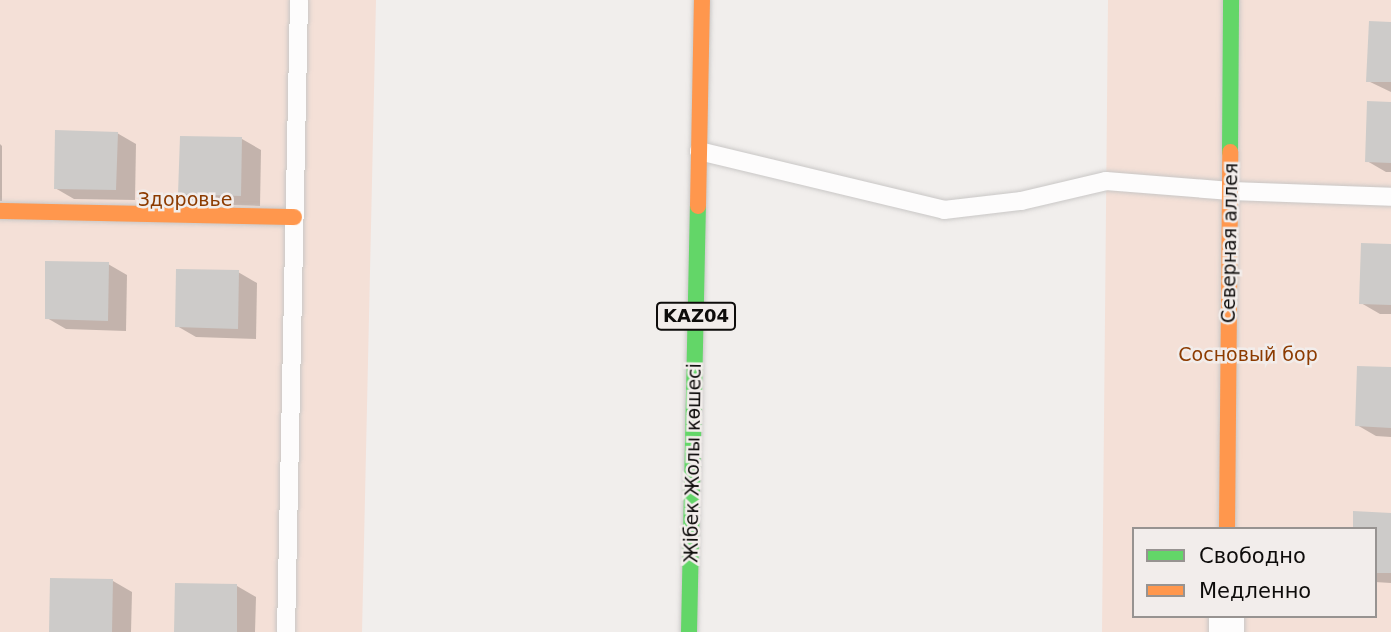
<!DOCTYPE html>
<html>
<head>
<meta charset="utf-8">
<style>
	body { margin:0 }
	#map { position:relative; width:1391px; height:632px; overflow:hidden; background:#f1eeec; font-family:"DejaVu Sans",sans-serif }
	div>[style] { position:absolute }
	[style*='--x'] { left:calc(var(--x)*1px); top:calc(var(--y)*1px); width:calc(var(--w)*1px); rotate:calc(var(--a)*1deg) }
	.green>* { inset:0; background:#f4e0d7 }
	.shadow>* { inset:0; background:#0003 }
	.building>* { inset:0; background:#cdcbc9 }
	.roads { filter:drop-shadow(0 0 2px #c9c7c6) drop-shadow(0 0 2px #c9c7c6) }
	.lane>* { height:18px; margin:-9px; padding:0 9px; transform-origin:9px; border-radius:9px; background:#fdfcfc }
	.street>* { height:35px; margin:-17.5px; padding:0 17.5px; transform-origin:17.5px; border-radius:17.5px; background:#fdfcfc }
	.fast>* { height:16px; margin:-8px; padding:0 8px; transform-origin:8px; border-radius:8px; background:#63d668 }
	.slow>* { height:16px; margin:-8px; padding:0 8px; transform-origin:8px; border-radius:8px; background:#ff974d }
	span { translate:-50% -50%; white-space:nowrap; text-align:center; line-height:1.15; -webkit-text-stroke:5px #f2edeb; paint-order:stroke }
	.shield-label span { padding:2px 5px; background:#f2edeb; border:2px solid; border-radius:5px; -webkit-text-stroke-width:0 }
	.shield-label { font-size:18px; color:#0e0c0b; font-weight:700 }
	.park-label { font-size:19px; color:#8c3b00 }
	.street-label { font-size:19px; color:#0e0c0b }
	.legend { position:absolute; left:1132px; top:527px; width:245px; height:91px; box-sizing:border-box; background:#f2edeb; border:2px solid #979391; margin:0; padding:9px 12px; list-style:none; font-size:21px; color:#0e0c0b }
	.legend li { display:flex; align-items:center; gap:14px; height:35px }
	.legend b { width:35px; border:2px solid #979391 }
</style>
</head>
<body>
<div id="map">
	<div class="green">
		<div style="clip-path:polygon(0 0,376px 0,362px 632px,0 632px)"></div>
		<div style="clip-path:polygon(evenodd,1108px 0,1391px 0,1391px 632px,1102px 632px,1108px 0,1134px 529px,1375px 529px,1375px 616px,1134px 616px,1134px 529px)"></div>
	</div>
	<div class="shadow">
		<div style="clip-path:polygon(1391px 23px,1391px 92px,1368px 81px)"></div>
		<div style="clip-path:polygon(1391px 103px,1391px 172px,1386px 172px,1367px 161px)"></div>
		<div style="clip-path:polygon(117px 133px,136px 144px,135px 200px,74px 199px,55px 188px)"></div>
		<div style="clip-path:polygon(242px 139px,261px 150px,260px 206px,199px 204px,180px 193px)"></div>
		<div style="clip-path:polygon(0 144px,2px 146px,2px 201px,0 201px)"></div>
		<div style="clip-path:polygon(1391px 246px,1391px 314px,1380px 314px,1361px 303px)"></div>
		<div style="clip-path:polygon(108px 264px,127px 275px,126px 331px,66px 329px,47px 318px)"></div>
		<div style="clip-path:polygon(238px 272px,257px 283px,256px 339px,196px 337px,177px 326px)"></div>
		<div style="clip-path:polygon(1391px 369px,1391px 437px,1376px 436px,1357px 425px)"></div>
		<div style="clip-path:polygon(1391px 514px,1391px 583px,1375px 582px,1375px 529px)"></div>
		<div style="clip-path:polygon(113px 581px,132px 592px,131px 632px,51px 632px)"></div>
		<div style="clip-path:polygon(237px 586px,256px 597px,255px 632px,176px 632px)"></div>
	</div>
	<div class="building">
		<div style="clip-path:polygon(1369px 21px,1391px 22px,1391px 82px,1366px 82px)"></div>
		<div style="clip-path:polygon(1367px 101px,1391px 102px,1391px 163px,1365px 162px)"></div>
		<div style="clip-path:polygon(55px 130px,118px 132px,116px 190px,54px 189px)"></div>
		<div style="clip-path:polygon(180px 136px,242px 137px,241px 196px,178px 194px)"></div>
		<div style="clip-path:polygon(1361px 243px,1391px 244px,1391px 305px,1359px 304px)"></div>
		<div style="clip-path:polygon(45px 261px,109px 262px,108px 321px,45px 319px)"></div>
		<div style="clip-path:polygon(176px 269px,239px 270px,238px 329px,175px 327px)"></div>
		<div style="clip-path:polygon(1357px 366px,1391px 367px,1391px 428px,1355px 426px)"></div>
		<div style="clip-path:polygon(1353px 511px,1391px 513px,1391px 573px,1375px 573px,1375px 529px,1353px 529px)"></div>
		<div style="clip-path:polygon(50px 578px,113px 579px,112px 632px,49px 632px)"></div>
		<div style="clip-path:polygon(175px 583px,237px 584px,237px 632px,174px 632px)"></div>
	</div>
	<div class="roads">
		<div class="lane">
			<div style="--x:699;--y:151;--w:252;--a:13.5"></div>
			<div style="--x:944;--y:210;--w:78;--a:-6.7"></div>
			<div style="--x:1021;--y:201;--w:87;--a:-13.2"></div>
			<div style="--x:1106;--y:181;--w:125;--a:4.6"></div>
			<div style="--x:1231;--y:191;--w:160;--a:2.1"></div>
			<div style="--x:286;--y:632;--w:632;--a:-88.82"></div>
		</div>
		<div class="street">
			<div style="--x:1226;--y:632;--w:16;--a:-90"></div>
		</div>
		<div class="fast">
			<div style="--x:1230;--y:152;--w:152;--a:-89.6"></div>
			<div style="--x:689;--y:632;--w:426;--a:-88.8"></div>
		</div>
		<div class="slow">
			<div style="--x:698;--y:206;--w:206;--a:-88.9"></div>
			<div style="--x:0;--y:211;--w:294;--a:1.2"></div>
			<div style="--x:1227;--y:529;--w:377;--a:-89.5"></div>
		</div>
	</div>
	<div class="shield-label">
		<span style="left:696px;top:316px">KАZ04</span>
	</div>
	<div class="park-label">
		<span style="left:185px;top:200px">Здоровье</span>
		<span style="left:1248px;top:355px">Сосновый бор</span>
	</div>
	<div class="street-label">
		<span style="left:1230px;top:243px;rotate:-89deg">Северная аллея</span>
		<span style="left:693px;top:463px;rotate:-89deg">Жібек Жолы көшесі</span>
	</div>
	<ul class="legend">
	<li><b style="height:9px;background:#63d668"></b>Свободно</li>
	<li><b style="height:9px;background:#ff974d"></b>Медленно</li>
	</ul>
</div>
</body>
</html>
